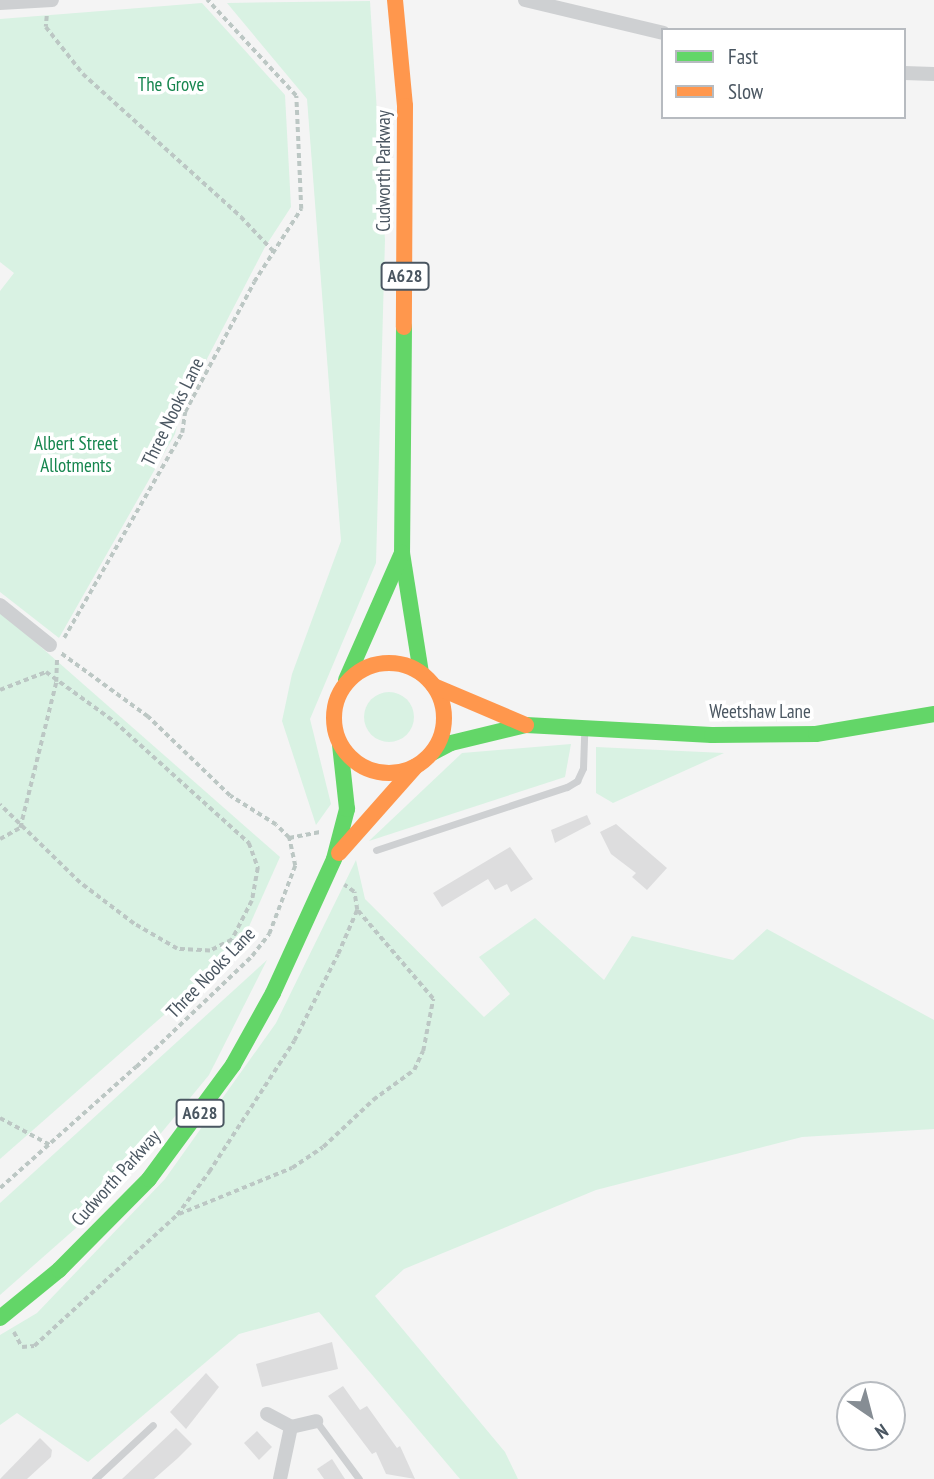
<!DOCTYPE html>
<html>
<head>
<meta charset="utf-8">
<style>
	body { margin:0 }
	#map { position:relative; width:934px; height:1479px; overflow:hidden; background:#f4f4f4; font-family:"PT Sans Narrow",sans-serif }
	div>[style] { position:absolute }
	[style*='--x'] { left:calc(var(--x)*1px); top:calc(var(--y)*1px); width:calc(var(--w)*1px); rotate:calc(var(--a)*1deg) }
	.green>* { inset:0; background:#d9f2e3 }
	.round { border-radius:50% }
	.building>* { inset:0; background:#ddddde }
	.path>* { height:3.5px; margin-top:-1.75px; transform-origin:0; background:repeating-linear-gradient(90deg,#bcc7c4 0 5px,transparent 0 8.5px) }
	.lane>* { height:7px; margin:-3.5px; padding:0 3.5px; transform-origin:3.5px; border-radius:3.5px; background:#ced0d2 }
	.street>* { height:14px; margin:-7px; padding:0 7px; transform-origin:7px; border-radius:7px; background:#ced0d2 }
	.fast>* { height:16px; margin:-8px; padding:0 8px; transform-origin:8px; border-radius:8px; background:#63d668 }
	.slow>* { height:16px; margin:-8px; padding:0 8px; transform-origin:8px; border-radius:8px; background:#ff974d }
	.slow>.ring { margin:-8px; padding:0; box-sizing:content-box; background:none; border:16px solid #ff974d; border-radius:50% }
	span { translate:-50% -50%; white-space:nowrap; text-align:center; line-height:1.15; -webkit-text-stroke:7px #fff; paint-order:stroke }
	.shield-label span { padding:2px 5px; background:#fff; border:2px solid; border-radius:5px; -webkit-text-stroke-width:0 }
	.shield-label { font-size:18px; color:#4a5661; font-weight:700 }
	.park-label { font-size:19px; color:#17864f }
	.street-label { font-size:19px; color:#4a5661 }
	.legend { position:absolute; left:661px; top:28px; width:245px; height:91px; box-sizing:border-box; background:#fff; border:2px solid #b7bbc0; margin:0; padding:9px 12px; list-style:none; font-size:21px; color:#4a5661 }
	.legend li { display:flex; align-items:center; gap:14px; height:35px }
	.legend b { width:35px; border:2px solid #b7bbc0 }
	.north { position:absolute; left:836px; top:1381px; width:70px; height:70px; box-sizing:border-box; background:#fff; border:2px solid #b7bbc0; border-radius:50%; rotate:145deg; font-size:19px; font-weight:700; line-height:28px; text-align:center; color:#4a5661 }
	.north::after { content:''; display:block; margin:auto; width:24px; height:32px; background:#868d94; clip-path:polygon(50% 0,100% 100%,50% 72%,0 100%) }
</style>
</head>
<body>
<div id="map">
	<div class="green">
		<div style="clip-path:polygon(370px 1px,385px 240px,376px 563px,310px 719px,331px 804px,316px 825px,282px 721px,292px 674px,341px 541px,307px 99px,227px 3px)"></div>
		<div style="clip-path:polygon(202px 3px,285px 95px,291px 207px,265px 247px,181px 409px,175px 434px,59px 638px,0 592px,0 291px,14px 273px,0 262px,0 19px)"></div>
		<div style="clip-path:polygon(0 611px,280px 857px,239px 949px,0 1159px)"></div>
		<div class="round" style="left:364px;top:692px;width:50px;height:50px"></div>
		<div style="clip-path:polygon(571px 744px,565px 777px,369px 841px,462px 753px)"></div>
		<div style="clip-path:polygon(596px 747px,724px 753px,613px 803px,596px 793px)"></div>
		<div style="clip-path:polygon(356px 860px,365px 899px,484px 1017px,510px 994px,479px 957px,535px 918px,604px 980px,632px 936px,733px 960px,767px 929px,934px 1020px,934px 1129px,802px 1137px,596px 1190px,404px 1269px,375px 1296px,505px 1452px,518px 1479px,460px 1479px,319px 1312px,239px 1334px,88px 1462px,17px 1413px,0 1425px,0 1335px,37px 1313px,165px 1179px,276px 1023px)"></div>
		<div style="clip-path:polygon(267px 960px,209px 1075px,101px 1206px,0 1295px,0 1203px)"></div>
	</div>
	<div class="building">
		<div style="clip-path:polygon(587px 815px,591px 824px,555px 843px,551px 830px)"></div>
		<div style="clip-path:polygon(616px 824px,667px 868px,647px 890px,632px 877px,636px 873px,611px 854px,600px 832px)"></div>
		<div style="clip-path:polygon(510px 847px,533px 879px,511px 892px,507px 884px,495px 890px,488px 879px,442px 907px,433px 893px)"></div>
		<div style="clip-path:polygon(332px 1342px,338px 1369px,262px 1387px,256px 1364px)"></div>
		<div style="clip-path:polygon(206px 1373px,219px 1387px,186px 1429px,170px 1412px)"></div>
		<div style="clip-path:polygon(343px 1386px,360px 1410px,367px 1406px,397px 1448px,400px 1446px,415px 1479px,386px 1474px,376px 1452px,372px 1454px,328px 1396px)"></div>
		<div style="clip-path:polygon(176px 1428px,192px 1444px,178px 1458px,154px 1479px,122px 1479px)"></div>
		<div style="clip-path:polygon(257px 1431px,272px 1447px,259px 1460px,244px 1443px)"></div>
		<div style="clip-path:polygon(40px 1438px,52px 1450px,51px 1457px,27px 1479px,0 1479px)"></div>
		<div style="clip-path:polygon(332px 1459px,345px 1479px,324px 1479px,317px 1469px)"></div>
	</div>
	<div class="path">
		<div style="--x:47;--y:16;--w:11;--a:95"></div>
		<div style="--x:46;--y:27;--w:60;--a:51.8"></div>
		<div style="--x:83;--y:74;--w:213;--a:42.1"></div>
		<div style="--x:241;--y:217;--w:50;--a:46.6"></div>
		<div style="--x:64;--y:638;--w:237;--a:-60.1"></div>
		<div style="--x:182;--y:433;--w:21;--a:-82"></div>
		<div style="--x:185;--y:412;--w:147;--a:-62"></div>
		<div style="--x:254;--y:282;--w:87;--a:-57.2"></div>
		<div style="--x:301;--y:209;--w:113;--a:-92.5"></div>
		<div style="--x:296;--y:96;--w:131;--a:-132.8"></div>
		<div style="--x:0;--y:690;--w:49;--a:-21.4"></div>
		<div style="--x:46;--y:672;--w:85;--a:35.9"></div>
		<div style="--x:115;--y:722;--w:181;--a:42.1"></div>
		<div style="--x:249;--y:843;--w:27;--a:70"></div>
		<div style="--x:258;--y:868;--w:34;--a:100"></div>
		<div style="--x:252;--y:901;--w:44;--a:117.1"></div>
		<div style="--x:232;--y:940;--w:25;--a:153"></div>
		<div style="--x:210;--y:951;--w:33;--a:-177"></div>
		<div style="--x:177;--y:949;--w:50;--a:-149.8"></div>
		<div style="--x:134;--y:924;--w:68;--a:-142.8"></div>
		<div style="--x:80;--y:883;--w:112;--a:-135.7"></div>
		<div style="--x:289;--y:838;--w:33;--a:-11"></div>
		<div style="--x:0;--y:839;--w:23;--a:-29"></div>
		<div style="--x:20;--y:828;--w:150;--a:-76.1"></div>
		<div style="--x:56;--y:682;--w:24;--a:-88"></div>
		<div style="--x:0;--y:1118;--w:57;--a:28.4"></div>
		<div style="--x:0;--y:1188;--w:182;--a:-41.7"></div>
		<div style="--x:136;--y:1067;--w:161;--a:-43.7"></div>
		<div style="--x:252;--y:956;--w:28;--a:-52"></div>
		<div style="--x:269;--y:934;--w:73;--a:-69.1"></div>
		<div style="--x:295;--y:866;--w:29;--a:-102"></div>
		<div style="--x:289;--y:838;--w:18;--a:-135"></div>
		<div style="--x:276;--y:825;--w:54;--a:-147.8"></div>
		<div style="--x:230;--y:796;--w:114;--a:-136.1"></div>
		<div style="--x:148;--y:717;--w:109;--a:-144"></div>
		<div style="--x:179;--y:1214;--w:122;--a:-22.2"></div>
		<div style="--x:292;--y:1168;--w:37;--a:-34"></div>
		<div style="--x:323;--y:1147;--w:69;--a:-43.2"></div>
		<div style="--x:373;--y:1100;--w:51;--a:-36.2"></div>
		<div style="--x:414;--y:1070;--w:21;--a:-65"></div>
		<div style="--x:423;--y:1051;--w:53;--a:-79.1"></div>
		<div style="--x:433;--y:999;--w:117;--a:-130.5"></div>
		<div style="--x:14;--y:1332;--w:17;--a:62"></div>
		<div style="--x:22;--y:1347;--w:12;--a:-5"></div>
		<div style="--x:34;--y:1346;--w:194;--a:-42.5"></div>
		<div style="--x:177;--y:1215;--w:54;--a:-53.3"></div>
		<div style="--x:209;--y:1172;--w:156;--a:-57"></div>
		<div style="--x:294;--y:1041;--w:97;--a:-63.2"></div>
		<div style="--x:338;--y:954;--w:48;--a:-66.6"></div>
		<div style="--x:357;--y:910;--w:18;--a:-99"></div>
		<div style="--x:354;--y:892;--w:12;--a:-145"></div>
	</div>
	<div class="lane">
		<div style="--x:376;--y:850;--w:201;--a:-18.3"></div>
		<div style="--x:567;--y:787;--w:12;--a:-31"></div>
		<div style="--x:577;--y:781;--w:14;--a:-65"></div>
		<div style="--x:583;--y:768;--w:38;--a:-88"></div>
		<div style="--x:316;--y:1421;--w:72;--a:53.4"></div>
		<div style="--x:95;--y:1479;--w:79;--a:-43"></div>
	</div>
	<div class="street">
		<div style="--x:525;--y:0;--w:142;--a:13.4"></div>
		<div style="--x:0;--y:3;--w:52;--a:-3.3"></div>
		<div style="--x:904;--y:73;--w:30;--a:2"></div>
		<div style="--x:0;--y:605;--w:64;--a:38.7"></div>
		<div style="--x:267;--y:1414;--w:27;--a:28"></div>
		<div style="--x:291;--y:1427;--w:26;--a:-13"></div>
		<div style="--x:280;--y:1479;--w:53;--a:-78.1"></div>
	</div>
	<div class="fast">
		<div style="--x:404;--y:327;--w:226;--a:90.5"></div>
		<div style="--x:402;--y:553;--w:121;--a:81"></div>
		<div style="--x:346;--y:680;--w:139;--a:-66.2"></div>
		<div style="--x:432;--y:753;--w:21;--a:-28"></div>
		<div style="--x:451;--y:743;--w:77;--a:-13.5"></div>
		<div style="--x:526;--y:725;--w:186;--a:3.1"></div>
		<div style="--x:712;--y:735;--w:104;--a:-0.6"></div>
		<div style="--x:816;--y:734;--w:120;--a:-9.6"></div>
		<div style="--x:0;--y:1318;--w:76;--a:-39.1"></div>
		<div style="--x:59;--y:1270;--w:128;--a:-45.3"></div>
		<div style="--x:149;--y:1179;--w:142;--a:-53.6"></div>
		<div style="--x:233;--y:1065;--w:82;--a:-60.9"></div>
		<div style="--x:273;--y:993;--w:147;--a:-65.5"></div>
		<div style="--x:334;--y:859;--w:52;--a:-75.4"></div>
		<div style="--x:347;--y:809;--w:64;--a:-96.2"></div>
	</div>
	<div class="slow">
		<div style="--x:395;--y:0;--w:106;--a:84.6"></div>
		<div style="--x:405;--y:106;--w:221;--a:90.3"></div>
		<div class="ring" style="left:334px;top:663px;width:94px;height:94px"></div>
		<div style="--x:434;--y:686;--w:100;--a:23"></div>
		<div style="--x:339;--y:853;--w:116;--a:-48.5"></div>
	</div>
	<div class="shield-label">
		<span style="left:405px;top:276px">A628</span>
		<span style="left:200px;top:1113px">A628</span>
	</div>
	<div class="park-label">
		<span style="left:171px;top:85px">The Grove</span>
		<span style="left:76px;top:455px">Albert Street<br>Allotments</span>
	</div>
	<div class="street-label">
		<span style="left:384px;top:171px;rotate:-90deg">Cudworth Parkway</span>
		<span style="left:173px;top:412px;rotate:-64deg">Three Nooks Lane</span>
		<span style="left:760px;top:712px">Weetshaw Lane</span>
		<span style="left:211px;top:973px;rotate:-46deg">Three Nooks Lane</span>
		<span style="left:116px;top:1178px;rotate:-48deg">Cudworth Parkway</span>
	</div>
	<ul class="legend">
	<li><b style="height:9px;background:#63d668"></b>Fast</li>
	<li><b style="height:9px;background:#ff974d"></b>Slow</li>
	</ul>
	<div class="north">N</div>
</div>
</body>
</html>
